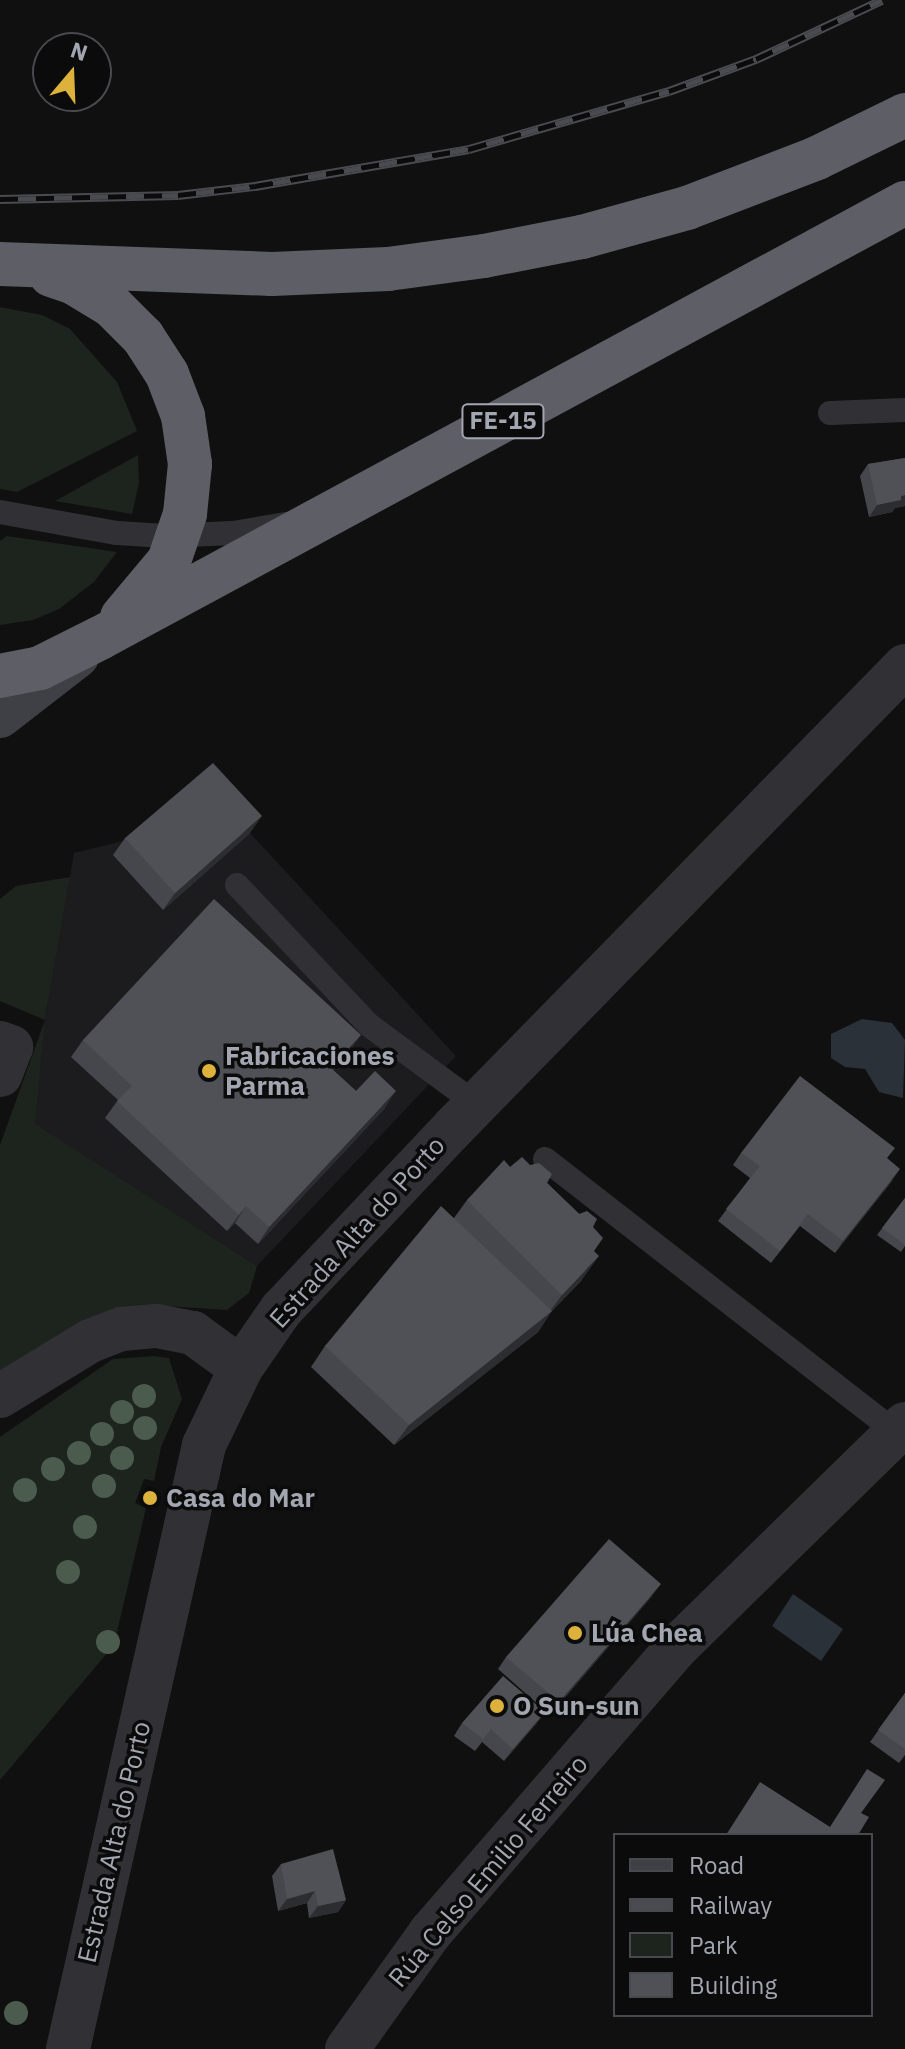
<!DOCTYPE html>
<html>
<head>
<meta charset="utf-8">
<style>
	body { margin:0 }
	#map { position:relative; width:905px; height:2049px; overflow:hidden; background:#101011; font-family:"IBM Plex Sans",sans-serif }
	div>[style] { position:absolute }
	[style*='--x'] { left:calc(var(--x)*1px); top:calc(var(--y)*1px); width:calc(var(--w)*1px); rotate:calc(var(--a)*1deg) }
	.built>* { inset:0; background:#1c1c1e }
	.green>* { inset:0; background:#1d231d }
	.water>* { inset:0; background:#2b3138 }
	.lane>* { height:24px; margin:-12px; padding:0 12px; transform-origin:12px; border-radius:12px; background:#313135 }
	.street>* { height:44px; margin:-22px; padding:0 22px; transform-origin:22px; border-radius:22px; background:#313135 }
	.secondary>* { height:44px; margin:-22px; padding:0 22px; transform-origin:22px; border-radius:22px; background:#3f4045 }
	.highway>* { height:44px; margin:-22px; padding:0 22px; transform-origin:22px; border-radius:22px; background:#5e5f66 }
	.rail>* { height:9px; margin-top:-4.5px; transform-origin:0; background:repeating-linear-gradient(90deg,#0b0b0c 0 18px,#4a4b50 0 36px); box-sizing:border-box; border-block:2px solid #4a4b50 }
	.trees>* { width:24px; height:24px; margin:-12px; border-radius:50%; background:#4b5b4e }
	.wall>* { inset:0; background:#46474c }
	.shaded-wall>* { inset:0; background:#2c2d30 }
	.building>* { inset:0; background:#505156 }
	.dots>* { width:22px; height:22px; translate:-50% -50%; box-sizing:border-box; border:4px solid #0b0b0c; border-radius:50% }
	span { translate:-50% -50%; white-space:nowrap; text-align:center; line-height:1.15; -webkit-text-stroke:7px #0b0b0c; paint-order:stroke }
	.shield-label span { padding:2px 6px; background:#0b0b0c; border:2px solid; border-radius:6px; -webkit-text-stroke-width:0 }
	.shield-label { font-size:24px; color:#a2a6b0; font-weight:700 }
	.poi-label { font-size:26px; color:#a2a6b0; font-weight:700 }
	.left { translate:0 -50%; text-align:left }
	.street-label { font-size:26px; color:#a2a6b0 }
	.legend { position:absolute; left:613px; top:1833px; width:260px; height:184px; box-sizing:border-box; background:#0b0b0c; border:2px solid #47494e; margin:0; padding:10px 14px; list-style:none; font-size:24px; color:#a2a6b0 }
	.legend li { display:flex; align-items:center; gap:16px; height:40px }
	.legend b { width:40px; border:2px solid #47494e }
	.north { position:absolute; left:32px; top:32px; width:80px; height:80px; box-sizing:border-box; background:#0b0b0c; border:2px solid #47494e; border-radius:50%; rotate:19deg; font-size:22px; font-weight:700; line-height:32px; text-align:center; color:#a2a6b0 }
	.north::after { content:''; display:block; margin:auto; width:28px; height:36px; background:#dcb23c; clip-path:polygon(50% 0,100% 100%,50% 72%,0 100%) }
</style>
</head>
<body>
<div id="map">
	<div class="built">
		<div style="clip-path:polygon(201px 780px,456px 1056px,257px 1266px,34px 1124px,45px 1019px,74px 853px,131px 839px)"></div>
	</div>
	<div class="green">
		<div style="clip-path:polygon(0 307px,42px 315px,70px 329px,117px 382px,137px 431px,17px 492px,0 489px)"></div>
		<div style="clip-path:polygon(138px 455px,139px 483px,132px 514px,55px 501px)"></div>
		<div style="clip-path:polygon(7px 536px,117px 552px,94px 582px,59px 609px,33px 620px,0 625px,0 541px)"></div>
		<div style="clip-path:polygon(70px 877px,45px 1019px,35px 1124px,257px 1266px,249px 1293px,227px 1310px,148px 1305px,0 1375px,0 1145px,45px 1020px,0 1001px,0 899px,16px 886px)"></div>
		<div style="clip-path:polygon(154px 1356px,169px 1358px,182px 1399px,161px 1447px,154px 1481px,144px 1479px,135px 1503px,146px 1508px,114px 1645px,0 1780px,0 1437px,113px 1359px)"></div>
	</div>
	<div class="water">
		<div style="clip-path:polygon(862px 1019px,892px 1023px,905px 1040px,903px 1098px,879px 1092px,865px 1069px,845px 1067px,831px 1058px,831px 1034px)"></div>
		<div style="clip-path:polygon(793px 1594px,843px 1629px,821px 1661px,772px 1626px)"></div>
	</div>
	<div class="lane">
		<div style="--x:830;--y:413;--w:75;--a:-2.3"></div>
		<div style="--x:0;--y:512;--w:119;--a:10.2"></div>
		<div style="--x:117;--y:533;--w:48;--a:3.6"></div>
		<div style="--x:165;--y:536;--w:68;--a:-2.5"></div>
		<div style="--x:233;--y:533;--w:55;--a:-9.5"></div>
		<div style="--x:237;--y:885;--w:192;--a:46.7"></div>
		<div style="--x:369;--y:1025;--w:133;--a:36.4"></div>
		<div style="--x:545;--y:1159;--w:443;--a:37.9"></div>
	</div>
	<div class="street">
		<div style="--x:0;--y:1043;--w:12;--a:20"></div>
		<div style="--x:11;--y:1047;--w:30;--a:111"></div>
		<div style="--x:0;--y:1396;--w:105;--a:-31.4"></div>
		<div style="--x:90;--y:1341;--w:34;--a:-21"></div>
		<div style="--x:122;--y:1329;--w:35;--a:-5"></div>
		<div style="--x:157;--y:1326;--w:37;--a:11"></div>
		<div style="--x:193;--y:1333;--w:59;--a:36.1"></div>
		<div style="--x:68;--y:2049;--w:619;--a:-77.31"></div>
		<div style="--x:204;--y:1445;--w:85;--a:-64.3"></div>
		<div style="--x:241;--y:1368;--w:70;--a:-55.4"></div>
		<div style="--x:281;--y:1310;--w:252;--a:-46.6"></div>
		<div style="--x:454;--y:1127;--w:645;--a:-45.63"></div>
		<div style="--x:347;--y:2049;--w:143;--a:-54.4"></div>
		<div style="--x:430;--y:1933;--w:376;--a:-49.2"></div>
		<div style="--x:676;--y:1648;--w:320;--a:-44.4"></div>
	</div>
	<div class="secondary">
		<div style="--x:0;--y:716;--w:98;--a:-37.9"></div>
	</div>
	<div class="highway">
		<div style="--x:0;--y:264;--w:272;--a:2.1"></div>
		<div style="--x:272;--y:274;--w:116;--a:-2.5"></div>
		<div style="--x:388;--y:269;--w:97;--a:-7.7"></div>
		<div style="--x:484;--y:256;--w:100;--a:-11"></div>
		<div style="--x:582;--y:237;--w:109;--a:-15.4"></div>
		<div style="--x:687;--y:208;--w:139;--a:-21"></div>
		<div style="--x:817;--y:158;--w:98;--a:-26"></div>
		<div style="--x:51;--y:275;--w:24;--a:19"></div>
		<div style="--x:74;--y:283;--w:44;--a:31.2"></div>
		<div style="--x:112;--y:306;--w:44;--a:45"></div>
		<div style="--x:143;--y:337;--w:44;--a:57"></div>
		<div style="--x:167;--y:374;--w:45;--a:69.1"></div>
		<div style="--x:183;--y:416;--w:49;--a:81.7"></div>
		<div style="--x:190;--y:464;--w:50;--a:95.7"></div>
		<div style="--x:185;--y:514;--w:50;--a:108.8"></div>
		<div style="--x:169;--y:561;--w:73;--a:130"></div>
		<div style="--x:0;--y:676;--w:41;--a:-11.3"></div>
		<div style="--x:40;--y:668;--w:67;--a:-26.6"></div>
		<div style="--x:100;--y:638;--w:915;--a:-28.39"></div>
	</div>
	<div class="rail">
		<div style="--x:0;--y:199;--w:178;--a:-1.3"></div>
		<div style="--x:178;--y:195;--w:78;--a:-6.7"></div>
		<div style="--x:255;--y:186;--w:217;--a:-9.8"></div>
		<div style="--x:469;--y:149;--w:208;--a:-16.2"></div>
		<div style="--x:669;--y:91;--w:93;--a:-20.2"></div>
		<div style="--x:756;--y:59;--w:139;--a:-25.1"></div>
	</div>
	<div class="trees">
		<div style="left:144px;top:1396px"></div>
		<div style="left:122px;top:1412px"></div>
		<div style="left:145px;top:1428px"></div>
		<div style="left:102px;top:1434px"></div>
		<div style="left:79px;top:1453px"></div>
		<div style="left:122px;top:1458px"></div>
		<div style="left:53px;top:1469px"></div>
		<div style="left:104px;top:1486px"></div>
		<div style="left:25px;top:1490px"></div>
		<div style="left:85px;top:1527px"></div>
		<div style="left:68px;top:1572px"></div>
		<div style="left:108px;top:1642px"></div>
		<div style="left:16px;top:2013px"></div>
	</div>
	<div class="wall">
		<div style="clip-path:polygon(905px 458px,905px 506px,895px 508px,892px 512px,869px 517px,860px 476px,868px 464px)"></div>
		<div style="clip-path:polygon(250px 833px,163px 910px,113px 855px,125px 838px)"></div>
		<div style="clip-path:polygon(83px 1040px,349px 1052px,333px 1070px,356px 1091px,385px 1108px,258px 1244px,235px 1223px,227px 1231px,105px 1118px,118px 1100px,71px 1057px)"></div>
		<div style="clip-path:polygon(741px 1153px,888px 1159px,892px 1181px,835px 1253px,800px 1226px,771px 1263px,718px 1221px,750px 1178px,733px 1165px)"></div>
		<div style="clip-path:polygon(547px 1183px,593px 1227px,594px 1251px,581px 1281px,551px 1312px,538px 1332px,394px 1445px,311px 1367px,325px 1346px,454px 1218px,467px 1200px)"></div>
		<div style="clip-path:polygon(905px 1198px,905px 1246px,901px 1252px,877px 1235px)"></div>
		<div style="clip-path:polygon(652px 1596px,550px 1715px,498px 1669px,506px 1657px)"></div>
		<div style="clip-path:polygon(905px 1693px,905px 1755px,899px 1763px,870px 1742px)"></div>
		<div style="clip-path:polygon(545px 1712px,536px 1724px,504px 1761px,482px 1742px,475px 1751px,454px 1736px,462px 1723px)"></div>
		<div style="clip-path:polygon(281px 1864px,346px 1900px,338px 1912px,309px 1918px,307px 1903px,278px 1911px,272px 1876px)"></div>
	</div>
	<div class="shaded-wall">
		<div style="clip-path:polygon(905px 495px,905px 506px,895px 508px,892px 512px,869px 517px,877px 505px)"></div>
		<div style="clip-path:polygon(262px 816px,250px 833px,163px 910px,175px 893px)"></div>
		<div style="clip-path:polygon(361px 1035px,349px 1052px,319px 1085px,331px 1068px)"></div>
		<div style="clip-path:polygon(396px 1091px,385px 1108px,258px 1244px,269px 1227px)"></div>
		<div style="clip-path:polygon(900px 1169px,892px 1181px,835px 1253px,843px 1241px)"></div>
		<div style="clip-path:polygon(246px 1206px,235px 1223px,227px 1231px,239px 1215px)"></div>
		<div style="clip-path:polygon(599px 1256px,581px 1281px,551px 1312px,538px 1332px,394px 1445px,409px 1425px,547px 1315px,562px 1295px)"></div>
		<div style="clip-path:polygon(661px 1584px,652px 1596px,550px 1715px,559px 1702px)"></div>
		<div style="clip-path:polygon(545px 1712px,536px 1724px,504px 1761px,513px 1749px)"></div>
		<div style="clip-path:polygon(315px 1891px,307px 1903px,278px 1911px,287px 1899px)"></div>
		<div style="clip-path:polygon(346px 1900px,338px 1912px,309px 1918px,318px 1906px)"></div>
	</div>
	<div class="building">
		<div style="clip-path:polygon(905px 458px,905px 495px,901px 496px,901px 500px,877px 505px,868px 464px)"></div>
		<div style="clip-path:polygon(213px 763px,262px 816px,175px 893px,125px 838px)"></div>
		<div style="clip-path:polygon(214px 899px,361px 1035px,331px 1068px,356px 1091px,375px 1071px,396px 1091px,269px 1227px,246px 1206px,239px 1215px,117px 1101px,132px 1086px,83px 1040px)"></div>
		<div style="clip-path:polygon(800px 1076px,895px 1148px,887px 1158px,900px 1169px,843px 1241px,808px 1214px,780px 1251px,726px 1209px,760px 1166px,741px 1153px)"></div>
		<div style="clip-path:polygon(522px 1157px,530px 1165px,539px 1163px,552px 1174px,547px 1183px,579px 1214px,587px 1211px,597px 1219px,593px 1227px,603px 1238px,594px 1251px,599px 1256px,562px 1295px,467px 1200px,504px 1160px,510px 1167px)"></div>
		<div style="clip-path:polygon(905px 1198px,905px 1245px,882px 1228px)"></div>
		<div style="clip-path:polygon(441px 1206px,552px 1311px,409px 1425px,325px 1346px)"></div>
		<div style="clip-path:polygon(609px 1539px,661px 1584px,559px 1702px,506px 1657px)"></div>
		<div style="clip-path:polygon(503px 1676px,545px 1712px,513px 1749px,491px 1729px,483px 1739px,462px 1723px)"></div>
		<div style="clip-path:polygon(905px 1693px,905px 1749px,878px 1730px)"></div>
		<div style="clip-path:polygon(867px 1769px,885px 1780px,861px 1813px,869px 1817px,858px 1835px,726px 1835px,760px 1782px,830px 1827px)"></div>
		<div style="clip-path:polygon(333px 1849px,346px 1900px,318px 1906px,315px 1891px,287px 1899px,281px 1864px)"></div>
	</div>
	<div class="dots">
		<div style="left:209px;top:1071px;background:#dcb23c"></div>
		<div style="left:150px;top:1498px;background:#dcb23c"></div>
		<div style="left:575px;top:1633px;background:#dcb23c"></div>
		<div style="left:497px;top:1706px;background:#dcb23c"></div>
	</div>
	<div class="shield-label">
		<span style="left:503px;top:421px">FE-15</span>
	</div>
	<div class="poi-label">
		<span class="left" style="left:225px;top:1071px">Fabricaciones<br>Parma</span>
		<span class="left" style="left:166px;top:1498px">Casa do Mar</span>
		<span class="left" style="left:591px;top:1633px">Lúa Chea</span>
		<span class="left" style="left:513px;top:1706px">O Sun-sun</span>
	</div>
	<div class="street-label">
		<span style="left:357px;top:1232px;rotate:-48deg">Estrada Alta do Porto</span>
		<span style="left:114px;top:1842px;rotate:-77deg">Estrada Alta do Porto</span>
		<span style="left:488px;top:1871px;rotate:-50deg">Rúa Celso Emilio Ferreiro</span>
	</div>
	<ul class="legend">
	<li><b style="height:10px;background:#3f4045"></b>Road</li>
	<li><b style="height:10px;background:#4a4b50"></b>Railway</li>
	<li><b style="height:22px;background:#1d231d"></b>Park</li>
	<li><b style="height:22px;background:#505156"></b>Building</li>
	</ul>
	<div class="north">N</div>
</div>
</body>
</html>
